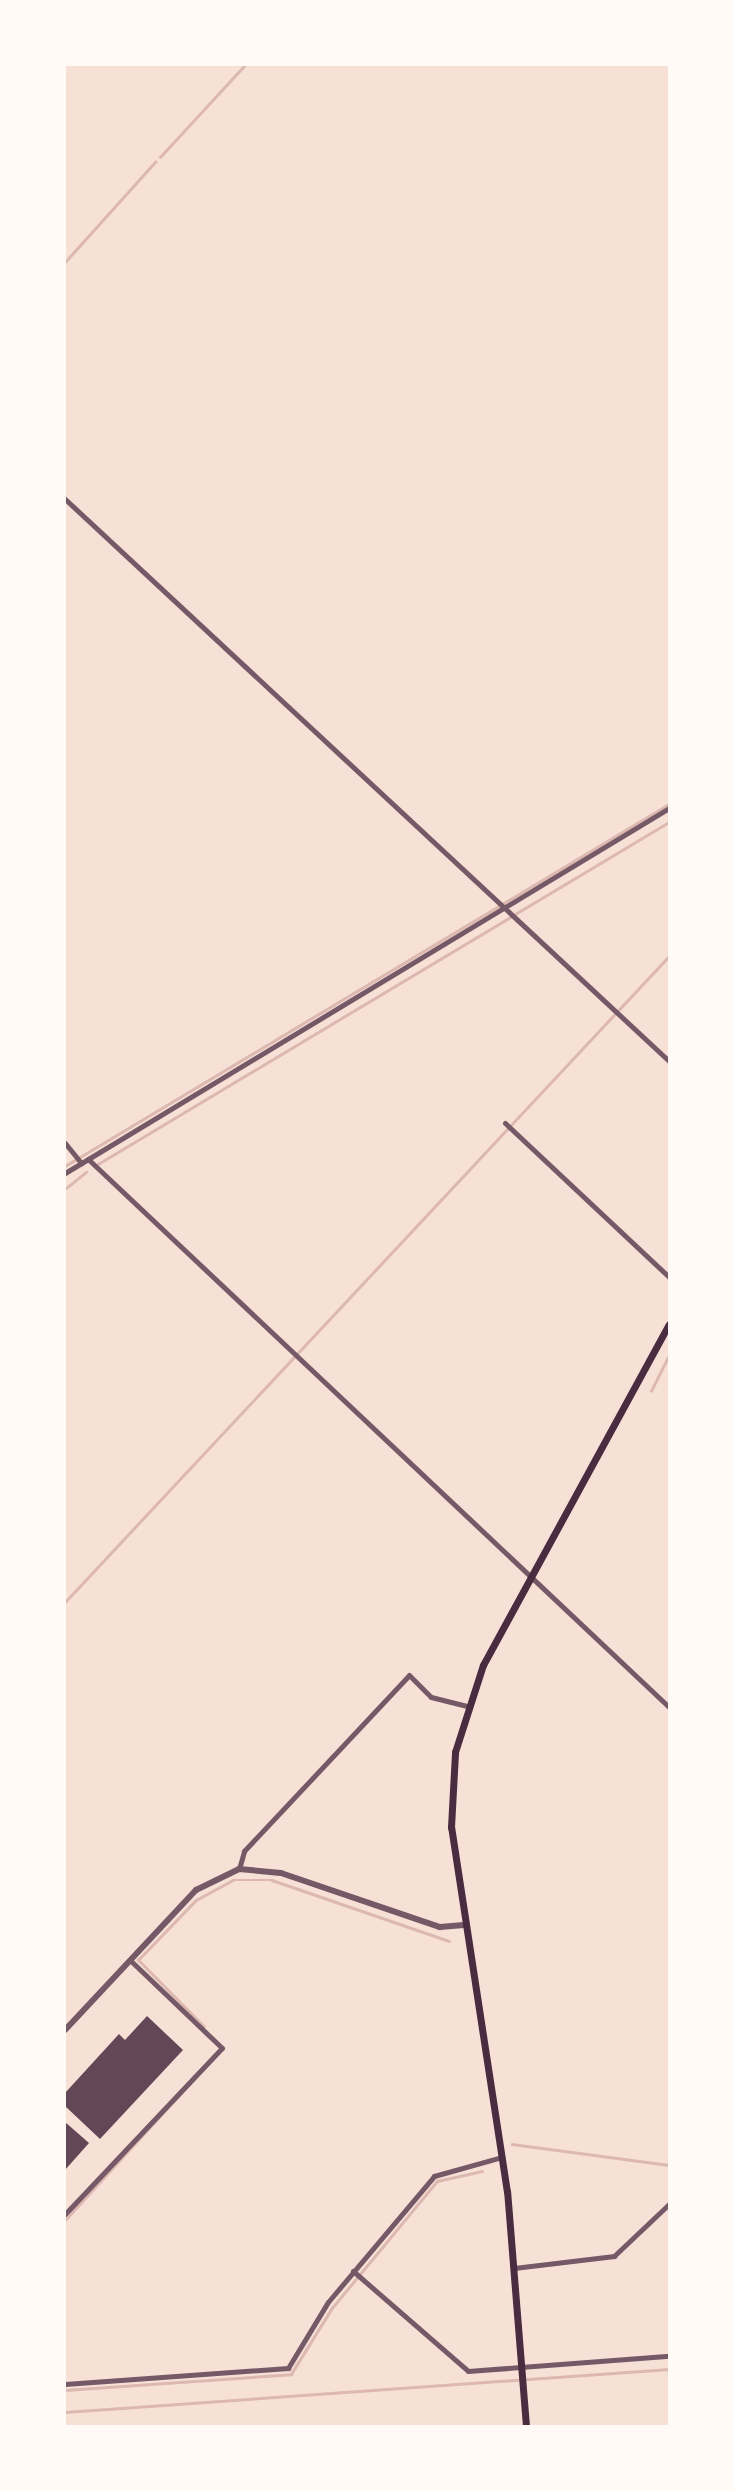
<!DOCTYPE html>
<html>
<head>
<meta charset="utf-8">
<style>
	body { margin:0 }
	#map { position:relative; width:734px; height:2491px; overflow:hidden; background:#f7e1d7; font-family:Mulish,sans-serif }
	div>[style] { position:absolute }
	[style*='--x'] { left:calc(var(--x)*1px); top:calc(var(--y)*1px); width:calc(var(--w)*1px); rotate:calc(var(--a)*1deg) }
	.stream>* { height:2.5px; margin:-1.25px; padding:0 1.25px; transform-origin:1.25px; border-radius:1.25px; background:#dcb8b0 }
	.building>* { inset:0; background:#644757 }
	.minor>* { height:5px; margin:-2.5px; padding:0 2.5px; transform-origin:2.5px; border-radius:2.5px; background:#755966 }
	.tertiary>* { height:6px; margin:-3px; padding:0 3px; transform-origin:3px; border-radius:3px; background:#755966 }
	.secondary>* { height:7px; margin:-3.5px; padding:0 3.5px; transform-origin:3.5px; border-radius:3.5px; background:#4a2c40 }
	span { translate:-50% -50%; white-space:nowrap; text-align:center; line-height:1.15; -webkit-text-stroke:5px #fffaf5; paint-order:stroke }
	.frame { position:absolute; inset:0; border:66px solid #fffaf5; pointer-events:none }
</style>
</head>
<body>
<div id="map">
	<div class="stream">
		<div style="--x:160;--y:157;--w:125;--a:-47.3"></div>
		<div style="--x:65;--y:262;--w:135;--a:-48"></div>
		<div style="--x:98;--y:1164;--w:666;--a:-30.92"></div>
		<div style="--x:65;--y:1166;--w:704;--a:-30.94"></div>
		<div style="--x:65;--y:1189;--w:27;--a:-39"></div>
		<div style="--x:651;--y:1391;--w:40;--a:-63.4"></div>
		<div style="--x:65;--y:1602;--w:884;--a:-46.92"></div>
		<div style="--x:204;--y:2027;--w:94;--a:-134.6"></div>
		<div style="--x:138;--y:1960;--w:83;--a:-46"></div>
		<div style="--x:196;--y:1900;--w:42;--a:-28.4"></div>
		<div style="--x:233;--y:1880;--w:39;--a:0"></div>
		<div style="--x:272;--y:1880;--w:187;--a:19"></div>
		<div style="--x:512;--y:2144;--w:158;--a:7.6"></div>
		<div style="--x:65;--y:2220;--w:234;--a:-47.6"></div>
		<div style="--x:65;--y:2390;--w:227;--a:-4"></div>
		<div style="--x:291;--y:2374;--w:78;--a:-58.2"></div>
		<div style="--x:332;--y:2308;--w:165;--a:-50.4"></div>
		<div style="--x:437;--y:2181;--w:46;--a:-12.5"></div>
		<div style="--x:65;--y:2412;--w:606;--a:-4.07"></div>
	</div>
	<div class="building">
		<div style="clip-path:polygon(147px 2016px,183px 2050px,100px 2139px,65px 2106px,65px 2093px,119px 2034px,125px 2040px)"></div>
		<div style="clip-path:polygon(65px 2122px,89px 2143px,65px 2170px)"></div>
	</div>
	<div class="minor">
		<div style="--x:65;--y:499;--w:825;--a:42.94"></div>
		<div style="--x:505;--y:1123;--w:225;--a:43.2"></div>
		<div style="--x:65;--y:1143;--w:26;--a:51"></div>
		<div style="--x:88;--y:1159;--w:799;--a:43.33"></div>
		<div style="--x:65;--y:1173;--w:706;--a:-31.14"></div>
		<div style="--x:239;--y:1869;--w:19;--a:-74"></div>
		<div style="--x:244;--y:1851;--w:241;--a:-46.8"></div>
		<div style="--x:409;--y:1675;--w:31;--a:45"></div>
		<div style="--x:431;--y:1697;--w:36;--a:14"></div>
		<div style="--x:65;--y:2214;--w:228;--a:-46.6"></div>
		<div style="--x:222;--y:2048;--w:127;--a:-136.3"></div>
		<div style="--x:514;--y:2268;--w:101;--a:-6.8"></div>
		<div style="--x:614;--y:2256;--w:76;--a:-43.4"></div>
		<div style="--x:353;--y:2271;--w:152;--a:41"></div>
		<div style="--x:468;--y:2371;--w:202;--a:-4.3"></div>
		<div style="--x:65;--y:2384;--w:224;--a:-4.1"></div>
		<div style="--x:288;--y:2368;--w:77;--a:-58.8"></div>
		<div style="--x:328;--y:2302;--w:165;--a:-49.9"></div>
		<div style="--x:434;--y:2176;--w:71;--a:-15.6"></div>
	</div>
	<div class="tertiary">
		<div style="--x:65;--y:2030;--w:192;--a:-46.9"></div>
		<div style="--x:196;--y:1890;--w:48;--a:-26"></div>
		<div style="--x:239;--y:1869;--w:42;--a:5.4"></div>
		<div style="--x:281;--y:1873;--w:168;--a:18.8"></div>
		<div style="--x:440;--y:1927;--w:24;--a:-5"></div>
	</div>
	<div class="secondary">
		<div style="--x:526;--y:2426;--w:235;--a:-94.6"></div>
		<div style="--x:507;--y:2192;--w:369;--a:-98.7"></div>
		<div style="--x:451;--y:1827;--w:75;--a:-86.9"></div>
		<div style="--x:455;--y:1752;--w:91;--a:-72.2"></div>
		<div style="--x:483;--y:1665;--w:388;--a:-61.4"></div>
	</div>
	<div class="frame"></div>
</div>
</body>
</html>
